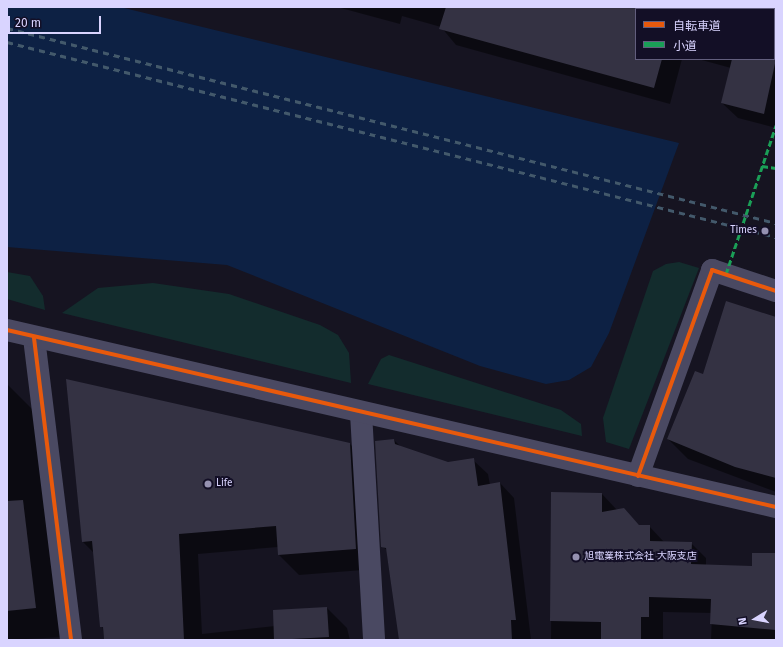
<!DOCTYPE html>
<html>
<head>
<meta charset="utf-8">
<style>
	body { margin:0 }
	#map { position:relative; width:783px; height:647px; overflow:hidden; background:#161421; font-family:"Fira Sans","Noto Sans JP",sans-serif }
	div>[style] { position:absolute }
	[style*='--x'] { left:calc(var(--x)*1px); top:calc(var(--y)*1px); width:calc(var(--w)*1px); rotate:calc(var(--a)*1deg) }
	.green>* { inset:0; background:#132c2d }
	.water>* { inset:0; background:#0d2144 }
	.shadow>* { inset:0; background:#0007 }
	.building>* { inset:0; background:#343243 }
	.minor>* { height:22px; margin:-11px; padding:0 11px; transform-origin:11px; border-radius:11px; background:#4a4962 }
	.tertiary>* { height:22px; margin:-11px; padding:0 11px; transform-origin:11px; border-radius:11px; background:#4a4962 }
	.rail>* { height:3px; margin-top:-1.5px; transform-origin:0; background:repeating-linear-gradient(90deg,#43596b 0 6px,transparent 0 11px) }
	.quiet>* { height:3px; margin-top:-1.5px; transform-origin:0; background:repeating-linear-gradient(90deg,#1a9f57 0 6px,transparent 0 9px) }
	.cycleway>* { height:4px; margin:-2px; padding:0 2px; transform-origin:2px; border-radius:2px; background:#e8590c }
	.dots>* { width:11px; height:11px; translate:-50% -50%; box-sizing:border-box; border:2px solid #130f26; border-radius:50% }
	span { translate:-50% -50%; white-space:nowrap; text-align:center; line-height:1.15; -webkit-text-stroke:4px #130f26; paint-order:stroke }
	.poi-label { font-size:10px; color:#d9d4ff }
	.right { translate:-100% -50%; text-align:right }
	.left { translate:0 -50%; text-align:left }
	.frame { position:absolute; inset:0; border:8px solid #d9d4ff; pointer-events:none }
	.legend { position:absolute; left:635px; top:8px; width:140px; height:52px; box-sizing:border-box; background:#130f26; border:1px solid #625e7d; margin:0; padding:5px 7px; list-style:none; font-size:12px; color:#d9d4ff }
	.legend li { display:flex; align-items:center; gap:8px; height:20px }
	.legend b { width:20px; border:1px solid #625e7d }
	.north { position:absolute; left:735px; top:599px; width:40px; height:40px; -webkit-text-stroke:3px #130f26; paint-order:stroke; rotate:260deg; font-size:11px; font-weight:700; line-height:16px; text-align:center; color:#d9d4ff }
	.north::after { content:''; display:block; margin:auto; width:14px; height:18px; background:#d9d4ff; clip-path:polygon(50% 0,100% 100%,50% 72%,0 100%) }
	.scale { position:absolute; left:8px; top:16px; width:93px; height:18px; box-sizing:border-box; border:2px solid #d9d4ff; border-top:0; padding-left:5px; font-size:12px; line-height:14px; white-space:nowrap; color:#d9d4ff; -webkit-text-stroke:3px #130f26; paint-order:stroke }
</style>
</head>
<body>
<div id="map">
	<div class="green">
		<div style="clip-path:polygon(679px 262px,699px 268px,629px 449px,606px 442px,603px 418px,653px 271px,666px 264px)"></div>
		<div style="clip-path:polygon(7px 272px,30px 276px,43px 296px,45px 310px,7px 299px)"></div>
		<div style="clip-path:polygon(153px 283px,229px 294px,320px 325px,338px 335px,349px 353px,351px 383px,62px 313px,98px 288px)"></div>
		<div style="clip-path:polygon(389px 355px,561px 410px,581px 424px,582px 436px,368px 384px,381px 359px)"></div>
	</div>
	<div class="water">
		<div style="clip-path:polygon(7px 7px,120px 7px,679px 143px,609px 333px,591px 367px,569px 380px,546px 384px,480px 366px,227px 265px,7px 247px)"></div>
	</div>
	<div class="shadow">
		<div style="clip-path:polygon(337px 7px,776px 7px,776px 128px,738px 118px,722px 103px,731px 68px,698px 59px,774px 59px,774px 9px,636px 9px,636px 59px,682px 59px,670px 104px,456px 45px,441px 27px,402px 16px,400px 24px)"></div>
		<div style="clip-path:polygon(776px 318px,776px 492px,688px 459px,668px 439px,704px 375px)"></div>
		<div style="clip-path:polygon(7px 384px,37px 414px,65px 637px,7px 640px)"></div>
		<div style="clip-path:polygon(394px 440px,401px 447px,447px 463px,473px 460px,488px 474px,490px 485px,500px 483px,514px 498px,531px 640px,400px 640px,387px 550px,383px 547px)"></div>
		<div style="clip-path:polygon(350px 444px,370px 464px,376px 569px,299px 575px,279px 555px,278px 547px,198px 554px,202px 634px,275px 626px,274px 611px,327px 608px,347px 628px,350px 640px,104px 640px,94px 553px,83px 542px)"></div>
		<div style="clip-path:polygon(552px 493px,602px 494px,617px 510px,623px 509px,640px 526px,649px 526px,664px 542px,691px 543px,706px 558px,706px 566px,753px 567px,776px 554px,776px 640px,711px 640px,712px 613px,663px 612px,663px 640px,551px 640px)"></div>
	</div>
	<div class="building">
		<div style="clip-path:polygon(446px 7px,636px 7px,636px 59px,662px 59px,654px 88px,439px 29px)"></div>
		<div style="clip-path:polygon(732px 59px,776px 59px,764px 114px,721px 103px)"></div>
		<div style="clip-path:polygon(726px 301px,776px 317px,776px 478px,735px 467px,667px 439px,695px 371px,703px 374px)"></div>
		<div style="clip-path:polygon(66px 379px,350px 443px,356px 549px,278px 555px,276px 526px,179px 534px,184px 640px,104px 640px,103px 627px,100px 627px,92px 541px,82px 542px)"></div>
		<div style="clip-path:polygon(394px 439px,395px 444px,448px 462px,474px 458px,478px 486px,500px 482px,516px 620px,511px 620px,512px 640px,399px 640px,386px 548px,381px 547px,375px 441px)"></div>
		<div style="clip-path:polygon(551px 492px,602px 493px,602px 512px,624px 508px,639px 525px,650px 525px,650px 541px,692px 542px,691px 564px,752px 566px,752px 553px,776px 553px,776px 630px,710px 624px,711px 599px,649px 597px,649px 617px,641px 617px,641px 640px,601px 640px,601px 622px,550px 621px)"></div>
		<div style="clip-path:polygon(23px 500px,36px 608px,7px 611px,7px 501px)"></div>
		<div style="clip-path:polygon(327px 607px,329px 637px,274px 640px,273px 610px)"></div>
	</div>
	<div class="minor">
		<div style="--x:34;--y:338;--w:304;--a:83"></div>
		<div style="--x:361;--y:413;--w:227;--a:86.7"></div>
	</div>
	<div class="tertiary">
		<div style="--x:7;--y:330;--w:789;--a:12.96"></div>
		<div style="--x:638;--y:476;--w:219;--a:-70.2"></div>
		<div style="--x:712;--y:270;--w:67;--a:18.2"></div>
	</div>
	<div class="rail">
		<div style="--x:7;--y:28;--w:793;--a:14.23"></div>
		<div style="--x:7;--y:42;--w:793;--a:14.23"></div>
	</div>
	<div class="quiet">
		<div style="--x:762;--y:166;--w:14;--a:8"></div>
		<div style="--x:726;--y:274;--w:157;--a:-71.4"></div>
	</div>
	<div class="cycleway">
		<div style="--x:7;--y:330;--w:789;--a:12.96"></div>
		<div style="--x:34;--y:338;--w:304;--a:83"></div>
		<div style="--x:638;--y:476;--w:219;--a:-70.2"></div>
		<div style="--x:712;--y:270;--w:67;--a:18.2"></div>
	</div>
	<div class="dots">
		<div style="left:765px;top:231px;background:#9591b1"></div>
		<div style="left:208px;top:484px;background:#9591b1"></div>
		<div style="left:576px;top:557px;background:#9591b1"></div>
	</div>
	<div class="poi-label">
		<span class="right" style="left:757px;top:231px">Times</span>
		<span class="left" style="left:216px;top:484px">Life</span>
		<span class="left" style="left:584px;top:557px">旭電業株式会社 大阪支店</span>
	</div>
	<div class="frame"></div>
	<ul class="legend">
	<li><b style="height:5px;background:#e8590c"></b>自転車道</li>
	<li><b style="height:5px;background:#1a9f57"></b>小道</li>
	</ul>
	<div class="north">N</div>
	<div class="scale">20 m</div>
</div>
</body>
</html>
